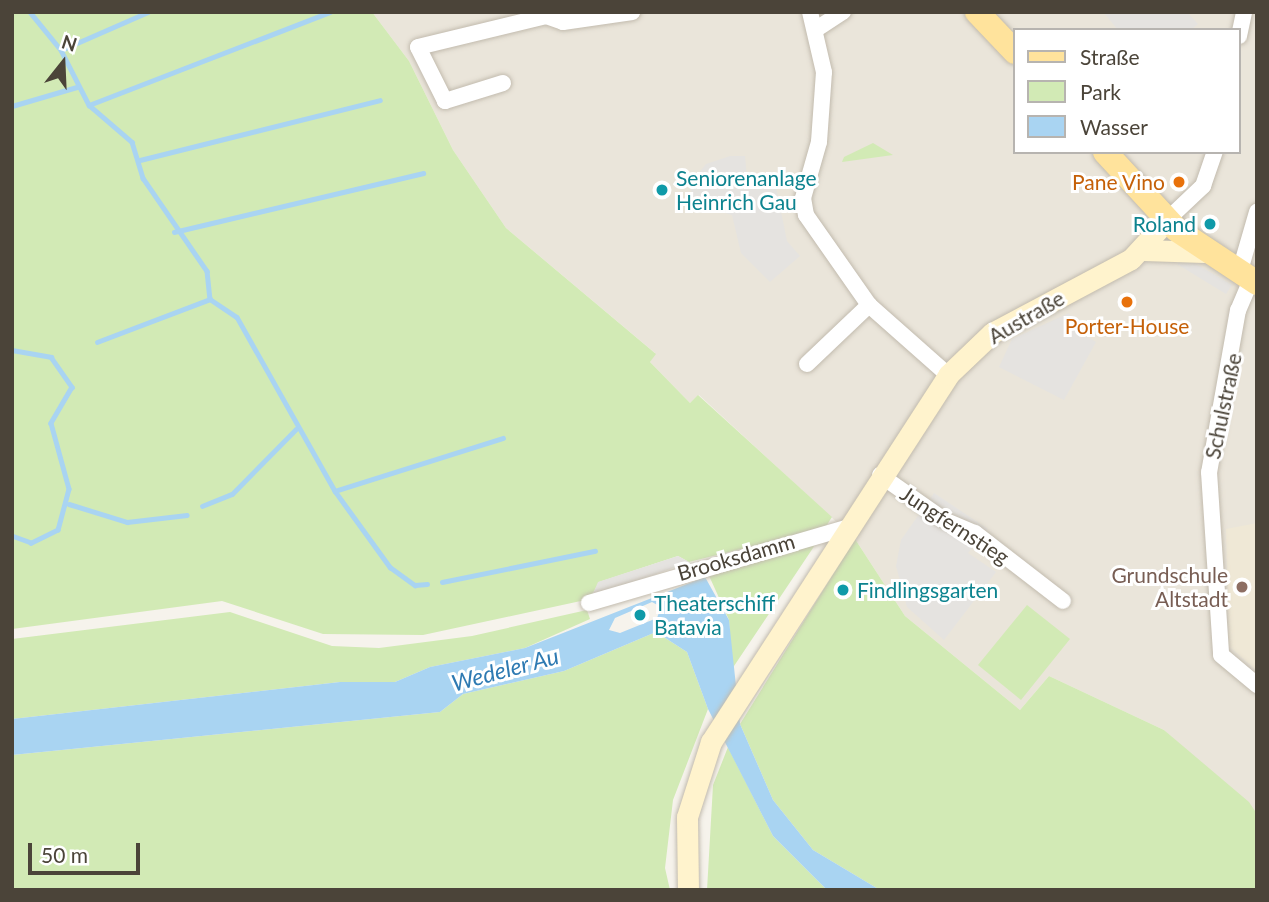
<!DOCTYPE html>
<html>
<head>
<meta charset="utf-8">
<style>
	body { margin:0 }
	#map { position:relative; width:1269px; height:902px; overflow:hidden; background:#f6f3ec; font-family:Lato,sans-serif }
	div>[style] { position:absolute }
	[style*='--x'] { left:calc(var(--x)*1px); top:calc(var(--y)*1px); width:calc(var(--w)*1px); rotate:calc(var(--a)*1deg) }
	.residential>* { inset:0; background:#eae5da }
	.education>* { inset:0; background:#efe8d6 }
	.green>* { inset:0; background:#d2eab5 }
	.parking>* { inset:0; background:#e5e3e0 }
	.water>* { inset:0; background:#a9d4f2 }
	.stream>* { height:4.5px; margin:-2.25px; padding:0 2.25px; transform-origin:2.25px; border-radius:2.25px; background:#a9d4f2 }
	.roads { filter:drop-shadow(0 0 2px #c2bbae) drop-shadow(0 0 2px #c2bbae) }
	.street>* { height:16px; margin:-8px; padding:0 8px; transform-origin:8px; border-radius:8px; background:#fff }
	.secondary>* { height:21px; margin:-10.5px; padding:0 10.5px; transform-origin:10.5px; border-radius:10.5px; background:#fff3cd }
	.primary>* { height:24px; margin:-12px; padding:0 12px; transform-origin:12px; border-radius:12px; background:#ffe39c }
	.dots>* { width:19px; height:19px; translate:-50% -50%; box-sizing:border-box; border:4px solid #fff; border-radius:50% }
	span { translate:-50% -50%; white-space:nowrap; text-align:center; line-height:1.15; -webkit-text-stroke:6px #fff; paint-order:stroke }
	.culture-label { font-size:21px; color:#0d838f }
	.left { translate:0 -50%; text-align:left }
	.right { translate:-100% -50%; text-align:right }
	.food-label { font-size:21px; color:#c56008 }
	.street-label { font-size:21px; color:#4b4439 }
	.education-label { font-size:21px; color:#785e54 }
	.water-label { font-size:23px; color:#2e7ab2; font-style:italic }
	.frame { position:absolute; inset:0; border:14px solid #4b4439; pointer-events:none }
	.legend { position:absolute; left:1013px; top:28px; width:228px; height:126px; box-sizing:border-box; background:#fff; border:2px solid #b7b4b0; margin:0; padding:9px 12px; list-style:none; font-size:21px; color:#4b4439 }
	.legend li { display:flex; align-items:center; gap:14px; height:35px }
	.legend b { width:35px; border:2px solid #b7b4b0 }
	.north { position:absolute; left:28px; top:28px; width:70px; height:70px; -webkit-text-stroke:5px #fff; paint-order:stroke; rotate:18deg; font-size:19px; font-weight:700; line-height:28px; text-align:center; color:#4b4439 }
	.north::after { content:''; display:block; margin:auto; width:24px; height:32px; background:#4b4439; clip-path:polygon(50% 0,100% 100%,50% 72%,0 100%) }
	.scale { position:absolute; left:28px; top:843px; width:112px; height:32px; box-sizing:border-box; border:4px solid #4b4439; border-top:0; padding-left:9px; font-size:21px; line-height:24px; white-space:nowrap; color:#4b4439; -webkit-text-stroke:5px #fff; paint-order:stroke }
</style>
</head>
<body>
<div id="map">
	<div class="residential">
		<div style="clip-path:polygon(evenodd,372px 12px,1257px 12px,1257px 814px,1164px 730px,1049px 676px,1020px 710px,905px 616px,855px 539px,699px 395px,690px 403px,650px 362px,655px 353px,506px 228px,453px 150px,409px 61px,372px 12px,1015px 30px,1239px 30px,1239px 152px,1015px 152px,1015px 30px)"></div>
	</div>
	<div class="education">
		<div style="clip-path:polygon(1257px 523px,1257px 671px,1229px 646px,1226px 529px)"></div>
	</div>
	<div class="green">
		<div style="clip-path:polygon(12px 12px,372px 12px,409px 61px,453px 150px,506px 228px,656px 354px,650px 362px,690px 403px,698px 395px,832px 517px,825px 528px,689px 562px,678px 556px,599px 582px,590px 599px,423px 635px,323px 634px,222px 601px,12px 629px)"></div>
		<div style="clip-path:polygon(873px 143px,893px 155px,842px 162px,844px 157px)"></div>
		<div style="clip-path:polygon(819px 539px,732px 669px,729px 620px,706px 569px)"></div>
		<div style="clip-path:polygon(855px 539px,905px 616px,1020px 710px,1049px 676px,1164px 730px,1249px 802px,1257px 814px,1257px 890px,880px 890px,813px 850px,773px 800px,740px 724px)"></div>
		<div style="clip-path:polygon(1027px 605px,1070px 639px,1021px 700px,978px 665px)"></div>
		<div style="clip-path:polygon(587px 610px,590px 619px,525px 648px,430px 667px,395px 682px,340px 682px,12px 719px,12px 639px,230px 612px,332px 646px,379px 648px,472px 636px)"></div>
		<div style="clip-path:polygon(656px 632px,687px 652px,708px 709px,673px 800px,665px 868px,670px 890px,12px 890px,12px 755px,440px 712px,463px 694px,564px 671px)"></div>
		<div style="clip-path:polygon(728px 747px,773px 836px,826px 889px,839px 890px,707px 890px,713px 785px)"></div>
	</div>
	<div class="parking">
		<div style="clip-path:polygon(1187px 12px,1198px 24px,1191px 30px,1118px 30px,1104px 13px)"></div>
		<div style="clip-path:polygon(730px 156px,745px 156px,747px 178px,776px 187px,787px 241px,800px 256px,770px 282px,741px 253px,732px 215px,696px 205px,689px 185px,706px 164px)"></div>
		<div style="clip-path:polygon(1181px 258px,1191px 261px,1232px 285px,1226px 294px,1177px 264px)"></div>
		<div style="clip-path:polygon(1069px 313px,1077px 331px,1096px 342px,1064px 400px,999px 367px,1012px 339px)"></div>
		<div style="clip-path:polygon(934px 493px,988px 529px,968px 553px,996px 572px,944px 640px,907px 607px,896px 566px,901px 540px)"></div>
		<div style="clip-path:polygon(678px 556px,689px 562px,591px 598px,598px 582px)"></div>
	</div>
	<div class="water">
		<div style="clip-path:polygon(evenodd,705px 577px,729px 620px,740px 724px,773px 800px,813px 850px,880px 890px,826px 889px,773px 836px,708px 709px,687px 652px,656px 632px,564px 671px,463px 694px,440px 712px,12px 755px,12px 719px,340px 682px,395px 682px,430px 667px,525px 648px,705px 577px,652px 602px,661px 607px,657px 618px,620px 633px,609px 630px,615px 618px,652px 602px)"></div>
	</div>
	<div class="stream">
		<div style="--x:30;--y:12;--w:49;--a:50.8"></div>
		<div style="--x:61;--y:50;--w:62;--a:63"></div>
		<div style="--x:89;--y:105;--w:57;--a:40.7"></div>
		<div style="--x:132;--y:142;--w:38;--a:73"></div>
		<div style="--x:143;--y:178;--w:113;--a:55.5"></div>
		<div style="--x:207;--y:271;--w:28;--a:84"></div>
		<div style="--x:210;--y:299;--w:32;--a:34"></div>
		<div style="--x:237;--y:317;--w:200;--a:60.6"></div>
		<div style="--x:335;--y:491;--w:94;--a:54.1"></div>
		<div style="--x:390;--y:567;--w:31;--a:36"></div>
		<div style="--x:415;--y:585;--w:12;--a:-5"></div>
		<div style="--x:61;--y:50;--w:95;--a:-23.6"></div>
		<div style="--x:89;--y:105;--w:258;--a:-21.1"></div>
		<div style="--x:12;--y:106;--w:68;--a:-16.3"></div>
		<div style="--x:140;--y:160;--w:247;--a:-14"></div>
		<div style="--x:174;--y:232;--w:256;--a:-13.3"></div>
		<div style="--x:97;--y:342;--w:121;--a:-20.8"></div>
		<div style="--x:12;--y:350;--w:40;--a:10"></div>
		<div style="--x:51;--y:357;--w:37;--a:55"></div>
		<div style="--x:72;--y:387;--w:42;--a:120.3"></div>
		<div style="--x:51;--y:423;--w:68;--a:74.7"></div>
		<div style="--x:69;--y:489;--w:42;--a:105"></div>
		<div style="--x:58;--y:530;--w:30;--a:154"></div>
		<div style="--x:31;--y:543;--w:20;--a:-160"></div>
		<div style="--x:335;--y:491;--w:176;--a:-17.5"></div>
		<div style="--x:69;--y:504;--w:61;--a:17.2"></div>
		<div style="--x:127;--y:522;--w:60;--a:-6.7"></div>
		<div style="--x:202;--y:506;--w:32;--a:-22"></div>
		<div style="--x:232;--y:494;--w:91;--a:-45.4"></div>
		<div style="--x:442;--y:582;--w:156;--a:-11.5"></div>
	</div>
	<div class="roads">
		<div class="street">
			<div style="--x:810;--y:12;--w:62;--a:76.9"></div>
			<div style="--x:824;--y:72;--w:70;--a:94.1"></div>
			<div style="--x:819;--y:142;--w:58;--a:105.9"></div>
			<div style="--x:803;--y:198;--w:17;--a:80"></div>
			<div style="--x:806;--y:215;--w:110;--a:55"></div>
			<div style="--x:869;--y:305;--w:106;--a:41.5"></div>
			<div style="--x:818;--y:28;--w:30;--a:-33"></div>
			<div style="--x:1239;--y:36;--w:25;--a:-78"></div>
			<div style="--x:503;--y:83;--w:61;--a:162.8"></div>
			<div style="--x:445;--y:101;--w:60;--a:-116.6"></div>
			<div style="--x:418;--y:47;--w:132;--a:-13.6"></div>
			<div style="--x:546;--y:16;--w:18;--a:19"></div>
			<div style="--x:563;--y:22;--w:70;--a:-8.2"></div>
			<div style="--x:1167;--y:220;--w:50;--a:-43.4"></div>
			<div style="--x:1203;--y:186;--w:36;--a:-71"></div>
			<div style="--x:1239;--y:274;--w:65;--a:-73.8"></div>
			<div style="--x:1251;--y:280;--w:33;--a:113"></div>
			<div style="--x:1238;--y:310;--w:165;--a:100.1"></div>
			<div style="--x:1209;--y:472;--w:183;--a:86.2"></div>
			<div style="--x:1221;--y:655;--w:47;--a:39.8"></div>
			<div style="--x:807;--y:364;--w:86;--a:-43.6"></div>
			<div style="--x:880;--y:475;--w:78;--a:35.1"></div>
			<div style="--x:944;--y:520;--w:34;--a:23"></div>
			<div style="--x:975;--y:533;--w:111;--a:37.7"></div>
			<div style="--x:589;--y:603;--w:267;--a:-16.3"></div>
		</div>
		<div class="secondary">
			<div style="--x:1144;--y:250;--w:60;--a:1.9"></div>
			<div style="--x:688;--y:890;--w:73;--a:-90.8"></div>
			<div style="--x:687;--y:817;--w:79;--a:-72.3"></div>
			<div style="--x:711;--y:742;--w:437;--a:-57.1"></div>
			<div style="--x:948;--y:375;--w:61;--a:-43.7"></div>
			<div style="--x:992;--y:333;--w:157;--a:-28"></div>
			<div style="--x:1131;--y:259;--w:53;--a:-47.3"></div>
		</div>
		<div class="primary">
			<div style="--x:977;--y:12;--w:55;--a:46.5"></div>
			<div style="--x:1105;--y:152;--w:106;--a:47.3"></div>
			<div style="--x:1177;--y:230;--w:96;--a:33.5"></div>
		</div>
	</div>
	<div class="dots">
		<div style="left:1179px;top:182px;background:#e8710a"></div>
		<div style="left:662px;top:190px;background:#0f9aa8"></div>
		<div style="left:1210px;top:224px;background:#0f9aa8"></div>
		<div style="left:1127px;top:302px;background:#e8710a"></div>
		<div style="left:1242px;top:587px;background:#8d6e63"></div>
		<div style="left:843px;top:590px;background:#0f9aa8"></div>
		<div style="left:640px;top:615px;background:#0f9aa8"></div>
	</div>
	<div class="culture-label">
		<span class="left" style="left:676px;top:190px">Seniorenanlage<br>Heinrich Gau</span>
		<span class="right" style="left:1196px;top:224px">Roland</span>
		<span class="left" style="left:857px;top:590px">Findlingsgarten</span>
		<span class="left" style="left:654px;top:615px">Theaterschiff<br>Batavia</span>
	</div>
	<div class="food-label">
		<span class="right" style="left:1165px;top:182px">Pane Vino</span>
		<span style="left:1127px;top:326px">Porter-House</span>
	</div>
	<div class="street-label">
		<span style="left:1026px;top:317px;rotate:-30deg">Austraße</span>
		<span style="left:1223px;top:406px;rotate:-78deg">Schulstraße</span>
		<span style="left:955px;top:525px;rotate:33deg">Jungfernstieg</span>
		<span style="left:736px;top:557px;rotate:-16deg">Brooksdamm</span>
	</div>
	<div class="education-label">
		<span class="right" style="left:1228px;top:587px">Grundschule<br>Altstadt</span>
	</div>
	<div class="water-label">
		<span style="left:505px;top:669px;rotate:-15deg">Wedeler Au</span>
	</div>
	<div class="frame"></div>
	<ul class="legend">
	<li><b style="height:9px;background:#ffe39c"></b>Straße</li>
	<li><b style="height:19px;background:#d2eab5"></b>Park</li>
	<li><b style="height:19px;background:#a9d4f2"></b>Wasser</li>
	</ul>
	<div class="north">N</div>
	<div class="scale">50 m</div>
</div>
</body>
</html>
